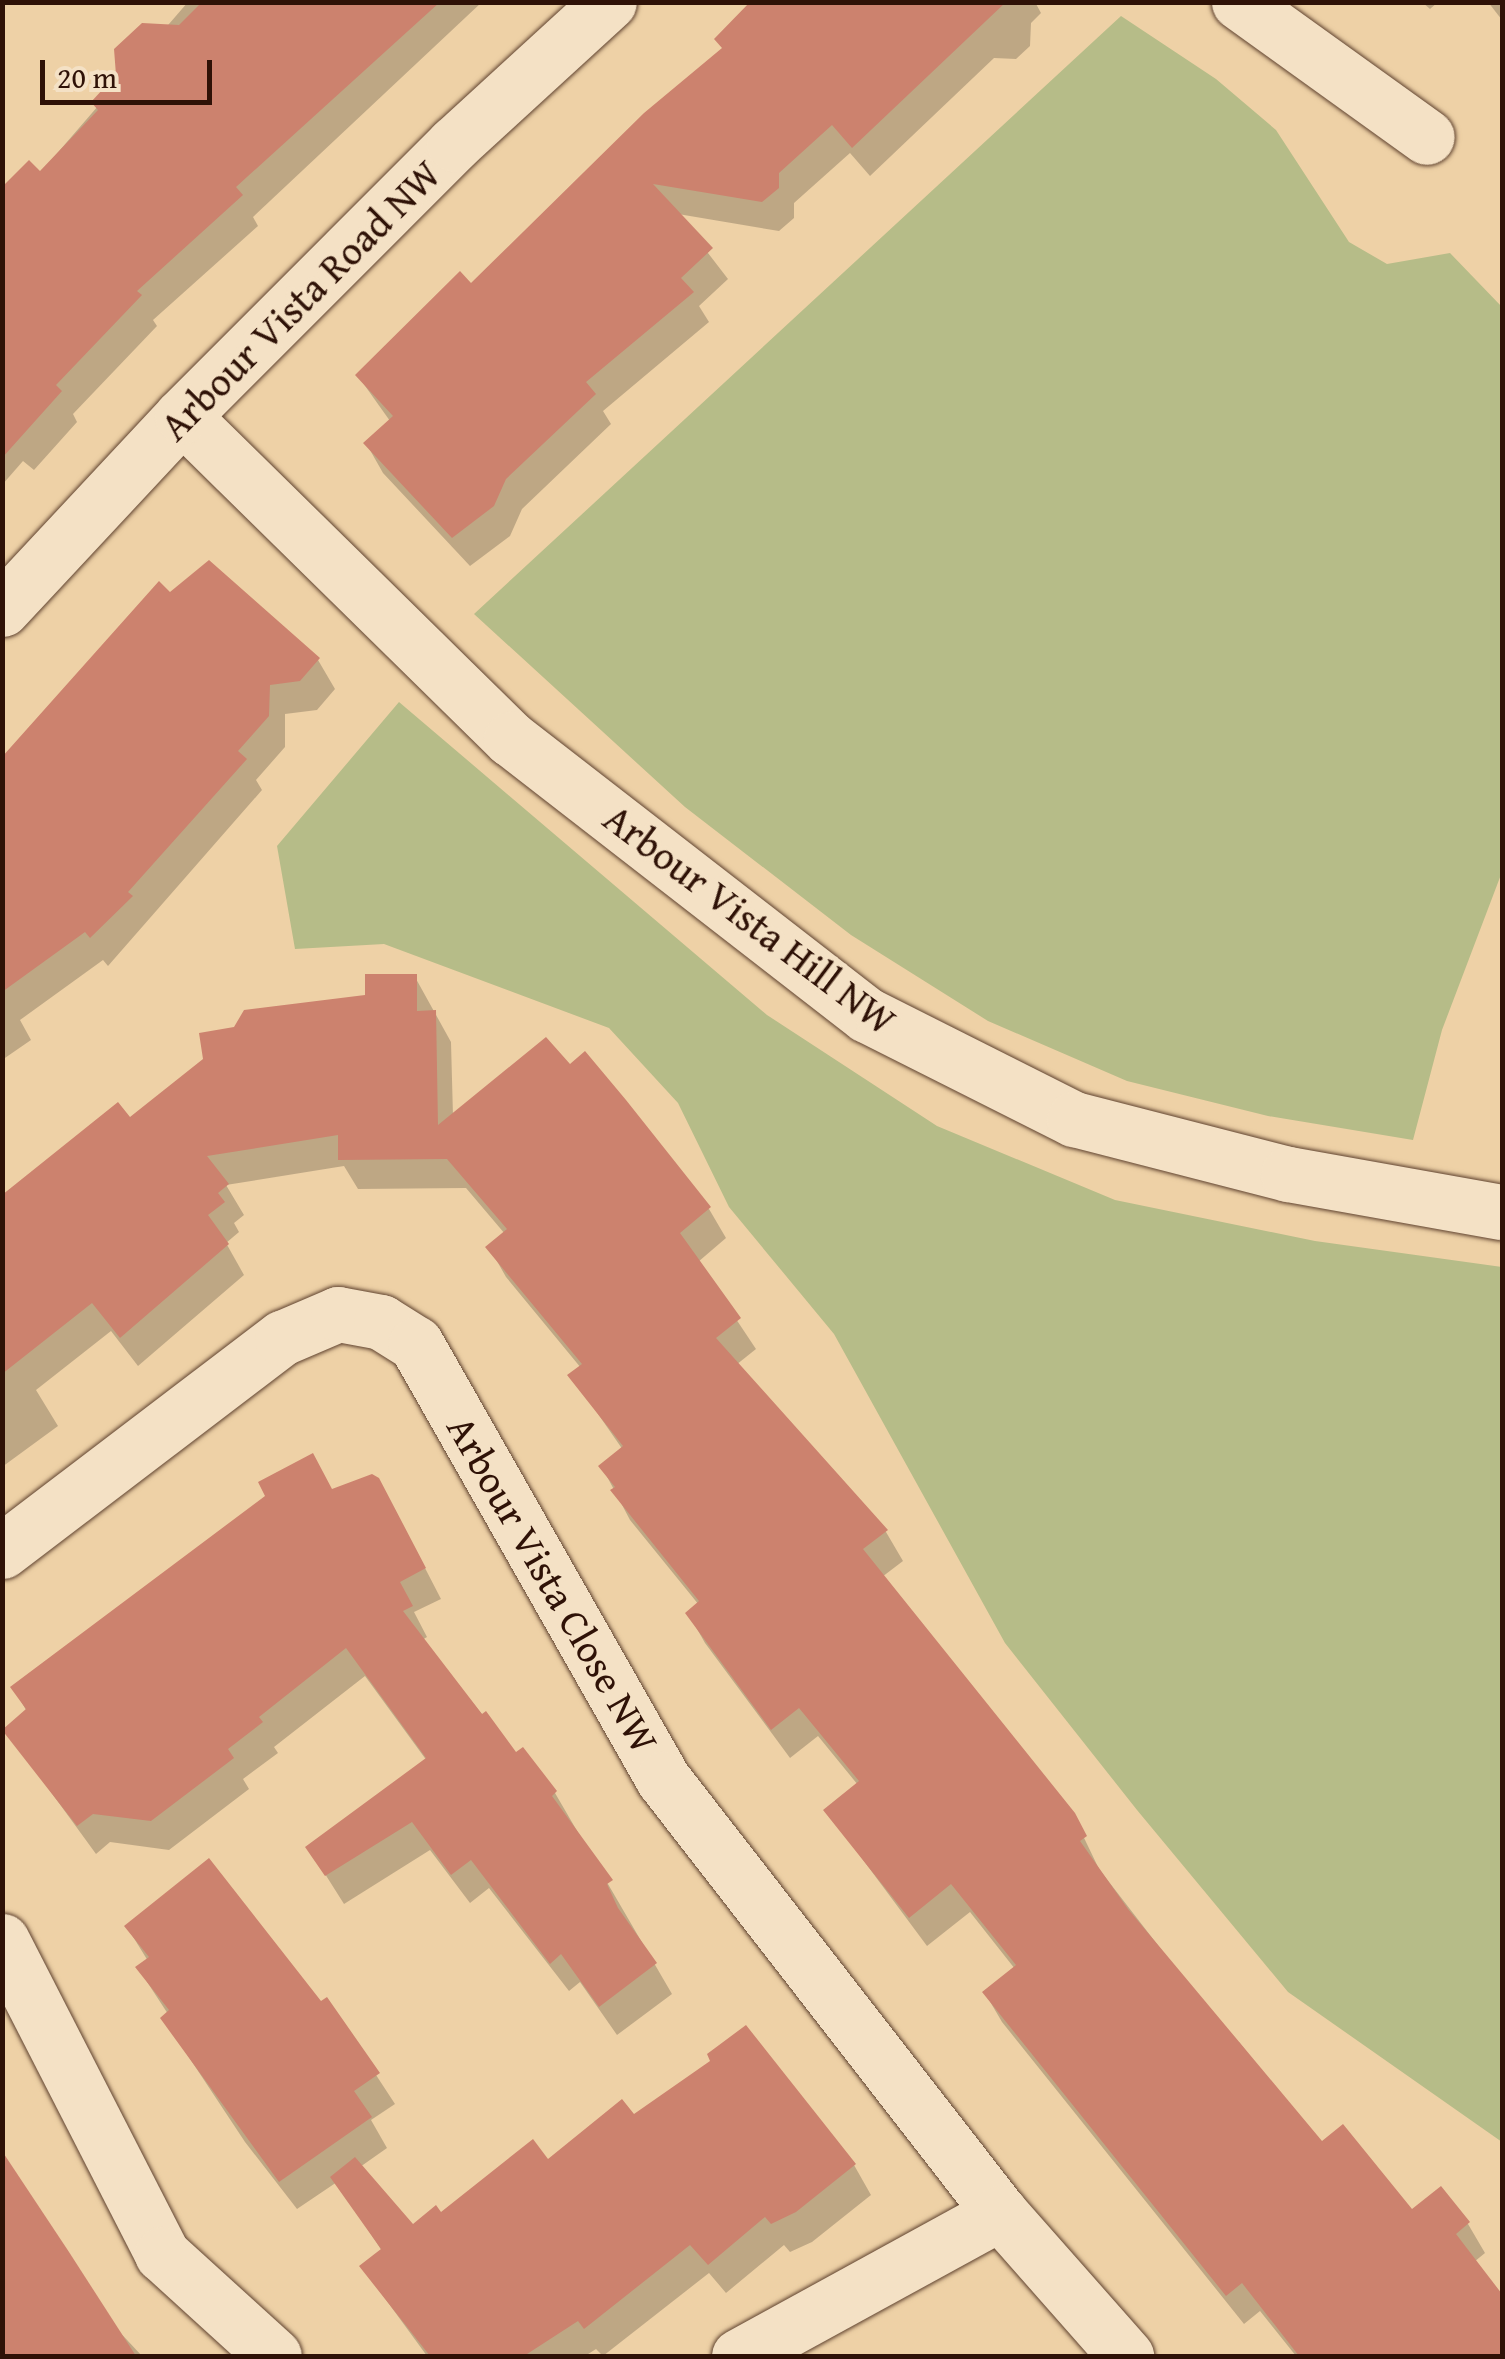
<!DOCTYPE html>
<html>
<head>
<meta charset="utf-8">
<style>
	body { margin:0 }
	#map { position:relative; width:1505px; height:2359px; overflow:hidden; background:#eed1a6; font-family:"Gentium Book Plus",serif }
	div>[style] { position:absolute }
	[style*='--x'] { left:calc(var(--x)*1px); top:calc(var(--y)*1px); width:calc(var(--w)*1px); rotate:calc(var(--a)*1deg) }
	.green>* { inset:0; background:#b6bc88 }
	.shadow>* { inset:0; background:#0003 }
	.building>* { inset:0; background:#cc826e }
	.roads { filter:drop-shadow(0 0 2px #5f422f) drop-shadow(0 0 2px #5f422f) }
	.minor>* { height:55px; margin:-27.5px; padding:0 27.5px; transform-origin:27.5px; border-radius:27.5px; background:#f4e1c5 }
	span { translate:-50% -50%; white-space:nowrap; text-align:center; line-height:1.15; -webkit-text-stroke:9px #f4e1c5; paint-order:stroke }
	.street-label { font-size:40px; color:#2f1207 }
	.frame { position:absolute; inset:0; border:5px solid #2f1207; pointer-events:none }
	.scale { position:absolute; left:40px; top:60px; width:172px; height:45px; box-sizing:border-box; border:5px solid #2f1207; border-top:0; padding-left:12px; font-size:30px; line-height:35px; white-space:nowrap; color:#2f1207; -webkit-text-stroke:8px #f4e1c5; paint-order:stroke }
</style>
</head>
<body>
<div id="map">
	<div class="green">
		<div style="clip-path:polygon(1121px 16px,1216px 79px,1276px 130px,1349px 242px,1387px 264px,1450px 253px,1502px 307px,1502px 872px,1442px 1030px,1413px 1140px,1268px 1116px,1127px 1081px,988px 1021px,851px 935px,685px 807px,474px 614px)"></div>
		<div style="clip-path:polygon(399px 702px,767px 1015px,937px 1126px,1115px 1200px,1315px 1241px,1502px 1267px,1502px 2142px,1288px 1992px,1137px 1810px,1005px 1643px,834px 1334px,729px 1207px,678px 1103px,609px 1028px,384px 944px,295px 949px,277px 846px)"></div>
	</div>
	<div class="shadow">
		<div style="clip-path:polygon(188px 2px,482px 2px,253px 217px,258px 226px,153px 320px,157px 326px,73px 414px,77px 422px,34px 470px,23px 461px,2px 485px,2px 217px)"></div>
		<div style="clip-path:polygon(758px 2px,1035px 2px,1041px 13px,1031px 23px,1030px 46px,1016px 59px,994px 58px,870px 176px,850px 153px,794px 203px,794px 218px,779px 231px,678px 214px,728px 279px,699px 306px,709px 322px,603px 411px,611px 424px,522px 509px,510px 536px,470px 566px,383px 473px,366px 443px,390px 421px,358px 376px,471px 287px,723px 50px)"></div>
		<div style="clip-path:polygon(1422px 2px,1438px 2px,1430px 9px)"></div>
		<div style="clip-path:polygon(1488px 2px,1502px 2px,1502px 20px)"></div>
		<div style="clip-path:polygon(170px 596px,318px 660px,335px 689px,317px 710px,285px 714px,285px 747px,256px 780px,262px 790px,108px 966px,103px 960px,20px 1020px,31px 1040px,2px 1060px,2px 769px)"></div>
		<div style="clip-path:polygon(415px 977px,451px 1042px,453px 1116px,709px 1209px,726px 1238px,698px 1262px,756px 1349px,736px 1365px,886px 1532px,903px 1561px,882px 1577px,1073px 1815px,1099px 1869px,1235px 2045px,1239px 2042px,1321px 2145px,1412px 2213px,1468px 2224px,1485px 2253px,1474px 2262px,1502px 2298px,1502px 2356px,1296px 2356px,1260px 2311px,1244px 2324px,1002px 2022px,985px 1993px,1015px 1969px,970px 1912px,927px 1946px,826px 1810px,858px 1785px,818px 1736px,790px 1758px,705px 1643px,688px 1613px,699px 1605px,630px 1520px,602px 1467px,623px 1450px,571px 1375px,581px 1368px,506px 1277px,489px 1247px,505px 1234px,466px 1188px,358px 1189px,344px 1166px,226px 1185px,244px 1215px,234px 1223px,239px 1232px,226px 1243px,244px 1275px,138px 1366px,111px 1331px,36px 1390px,58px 1426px,2px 1467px,2px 1234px,129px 1120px)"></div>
		<div style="clip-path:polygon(332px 1492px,395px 1510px,441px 1599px,414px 1612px,427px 1637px,422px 1640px,515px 1755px,555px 1793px,672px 1994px,617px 2035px,580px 1982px,569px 1991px,489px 1888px,470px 1903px,430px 1850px,344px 1904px,308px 1847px,427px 1761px,365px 1676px,274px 1747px,278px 1753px,243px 1779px,249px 1789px,169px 1850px,110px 1842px,96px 1854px,5px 1729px,26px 1710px,13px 1687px)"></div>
		<div style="clip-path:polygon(127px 1927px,321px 2005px,327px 2000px,395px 2104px,371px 2120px,387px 2148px,360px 2167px,412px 2227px,634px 2118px,854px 2165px,871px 2195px,812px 2242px,790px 2252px,784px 2245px,726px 2293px,709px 2273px,603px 2356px,596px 2349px,585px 2356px,427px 2356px,362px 2267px,382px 2251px,337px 2182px,297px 2209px,245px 2142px,163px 2018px,168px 2014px,138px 1968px,148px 1961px)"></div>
		<div style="clip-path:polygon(2px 2163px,114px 2326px,142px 2356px,2px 2356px)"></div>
	</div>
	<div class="building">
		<div style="clip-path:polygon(202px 2px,440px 2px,236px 187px,243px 195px,137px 291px,142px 295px,56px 385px,62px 391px,2px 458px,2px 187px,29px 160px,40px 171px,98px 110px,91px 102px,116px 75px,114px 49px,142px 23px,179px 25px)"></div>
		<div style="clip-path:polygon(750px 2px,1006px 2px,852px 148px,832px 125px,779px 173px,779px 188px,762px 202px,653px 184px,713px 248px,681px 278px,694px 292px,586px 382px,596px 394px,506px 479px,494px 506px,452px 538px,363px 443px,393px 416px,355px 375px,460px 271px,471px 283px,644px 113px,722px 48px,714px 39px)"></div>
		<div style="clip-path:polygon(209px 560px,320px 658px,300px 681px,270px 685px,269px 716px,238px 751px,247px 759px,128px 892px,133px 896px,90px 938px,85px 932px,2px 992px,2px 757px,159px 581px,170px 592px)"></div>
		<div style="clip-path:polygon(365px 974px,417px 974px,417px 1011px,436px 1010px,438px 1125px,546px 1037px,570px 1064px,585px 1051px,626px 1100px,711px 1207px,680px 1233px,741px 1318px,716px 1338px,888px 1530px,863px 1549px,1075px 1813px,1087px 1836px,1080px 1841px,1128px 1909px,1322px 2141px,1343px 2124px,1412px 2209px,1441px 2186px,1470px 2222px,1456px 2234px,1502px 2294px,1502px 2356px,1299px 2356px,1242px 2283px,1226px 2296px,982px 1992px,1016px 1965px,951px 1884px,909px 1918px,823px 1810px,859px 1781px,799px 1708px,771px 1730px,685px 1613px,699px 1601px,610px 1490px,615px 1487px,598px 1466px,623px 1446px,567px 1375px,582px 1364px,485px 1247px,507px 1229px,447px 1159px,338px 1160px,338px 1135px,207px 1156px,229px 1184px,218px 1193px,225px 1202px,208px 1215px,229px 1244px,120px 1338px,92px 1303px,2px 1374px,2px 1195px,118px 1102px,130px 1117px,203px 1059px,199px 1033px,234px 1027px,244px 1010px,365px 995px)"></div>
		<div style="clip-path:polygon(313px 1453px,332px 1489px,372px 1474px,379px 1478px,426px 1568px,400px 1582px,413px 1606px,403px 1611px,482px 1714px,486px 1711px,516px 1752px,523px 1747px,557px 1791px,552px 1796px,613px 1880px,607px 1884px,618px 1908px,657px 1963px,599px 2007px,561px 1954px,550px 1964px,471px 1860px,451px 1875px,412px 1822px,325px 1876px,305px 1847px,426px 1758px,346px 1648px,259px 1717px,263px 1722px,228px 1749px,234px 1758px,151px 1821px,93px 1814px,77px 1826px,2px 1730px,26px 1709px,10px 1687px,265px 1496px,258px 1482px)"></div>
		<div style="clip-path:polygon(209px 1858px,321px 2001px,327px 1997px,380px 2073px,354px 2091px,372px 2117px,279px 2182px,160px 2018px,169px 2010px,135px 1967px,149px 1957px,124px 1926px)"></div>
		<div style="clip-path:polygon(746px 2025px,856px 2164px,796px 2212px,771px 2224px,765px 2217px,708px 2265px,690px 2245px,584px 2329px,578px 2321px,524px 2356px,430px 2356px,359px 2266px,381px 2249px,330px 2177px,355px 2157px,413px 2224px,436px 2205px,441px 2212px,533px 2139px,548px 2159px,622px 2099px,634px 2114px,710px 2061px,707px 2054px)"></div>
		<div style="clip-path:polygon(2px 2151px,69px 2252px,136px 2356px,2px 2356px)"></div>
	</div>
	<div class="roads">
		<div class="minor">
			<div style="--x:1239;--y:2;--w:231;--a:35.7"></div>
			<div style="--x:182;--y:416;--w:461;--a:44.5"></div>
			<div style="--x:511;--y:739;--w:450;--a:37.8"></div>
			<div style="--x:867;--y:1015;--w:232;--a:26.7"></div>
			<div style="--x:1074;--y:1119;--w:221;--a:14.4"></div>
			<div style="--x:1288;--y:1174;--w:217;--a:10.1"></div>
			<div style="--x:2;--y:609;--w:264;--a:-47"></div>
			<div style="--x:182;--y:416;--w:385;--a:-45"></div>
			<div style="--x:454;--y:144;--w:210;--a:-42.5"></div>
			<div style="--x:2;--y:1551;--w:352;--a:-37.3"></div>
			<div style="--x:282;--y:1338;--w:61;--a:-23.2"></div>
			<div style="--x:338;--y:1314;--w:44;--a:10.5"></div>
			<div style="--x:381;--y:1322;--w:41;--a:32.2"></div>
			<div style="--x:416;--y:1344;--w:500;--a:60.41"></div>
			<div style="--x:663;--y:1779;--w:549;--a:52.17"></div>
			<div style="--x:1000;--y:2213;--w:191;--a:48.6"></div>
			<div style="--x:2;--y:1941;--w:352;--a:62.9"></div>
			<div style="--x:162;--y:2254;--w:151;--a:42.3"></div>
			<div style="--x:739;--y:2356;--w:298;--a:-28.7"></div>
		</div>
	</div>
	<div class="street-label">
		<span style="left:300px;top:300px;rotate:-45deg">Arbour Vista Road NW</span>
		<span style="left:750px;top:919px;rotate:37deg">Arbour Vista Hill NW</span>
		<span style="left:553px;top:1584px;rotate:60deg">Arbour Vista Close NW</span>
	</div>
	<div class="frame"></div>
	<div class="scale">20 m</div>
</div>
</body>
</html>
